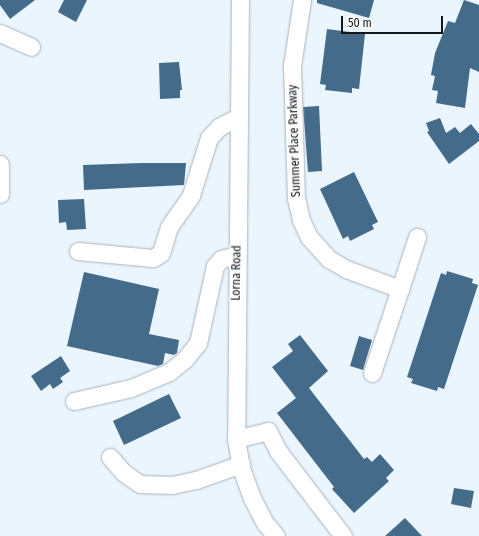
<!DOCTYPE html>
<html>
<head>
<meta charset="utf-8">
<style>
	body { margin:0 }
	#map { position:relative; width:479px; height:536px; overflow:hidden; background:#ebf5fd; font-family:"Fira Sans Condensed",sans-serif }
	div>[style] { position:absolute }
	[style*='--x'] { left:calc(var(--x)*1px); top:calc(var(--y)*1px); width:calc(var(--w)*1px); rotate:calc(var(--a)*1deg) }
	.building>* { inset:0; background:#456b8a }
	.roads { filter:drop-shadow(0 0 1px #aab3bb) drop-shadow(0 0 1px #aab3bb) }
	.minor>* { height:17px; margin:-8.5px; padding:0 8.5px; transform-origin:8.5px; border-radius:8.5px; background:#fff }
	span { translate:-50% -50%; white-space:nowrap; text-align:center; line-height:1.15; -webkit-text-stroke:3px #fff; paint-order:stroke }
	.street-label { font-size:12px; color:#15181b }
	.scale { position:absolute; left:341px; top:16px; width:102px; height:18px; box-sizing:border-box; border:2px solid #15181b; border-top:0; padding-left:5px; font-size:12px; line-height:14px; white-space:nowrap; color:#15181b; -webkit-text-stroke:3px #fff; paint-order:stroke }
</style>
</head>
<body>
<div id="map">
	<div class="building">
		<div style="clip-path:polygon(0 0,35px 0,10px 19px,0 5px)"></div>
		<div style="clip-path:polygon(64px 0,87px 0,76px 22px,58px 12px)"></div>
		<div style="clip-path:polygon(317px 0,374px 0,369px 18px,317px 3px)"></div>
		<div style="clip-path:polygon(464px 0,479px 5px,479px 72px,470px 68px,465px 108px,436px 103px,438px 91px,432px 90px,435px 76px,431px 75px,435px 53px,448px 21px,455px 23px)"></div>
		<div style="clip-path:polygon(327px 29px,365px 34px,359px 89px,352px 88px,352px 93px,325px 90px,326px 85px,320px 84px)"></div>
		<div style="clip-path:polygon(179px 62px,182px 90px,180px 90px,180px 98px,160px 99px,159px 63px)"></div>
		<div style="clip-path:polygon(319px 106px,322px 171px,308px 172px,303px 107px)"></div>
		<div style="clip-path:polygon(440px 118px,446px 133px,455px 127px,460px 133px,471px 124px,479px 134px,479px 141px,449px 164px,427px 132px,429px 131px,426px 123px)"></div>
		<div style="clip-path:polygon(142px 163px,186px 163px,184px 185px,84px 190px,83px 165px)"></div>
		<div style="clip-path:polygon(354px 172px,378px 222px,372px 225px,374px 229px,350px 241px,348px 236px,343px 239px,320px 189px)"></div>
		<div style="clip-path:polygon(84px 199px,86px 229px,67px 230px,66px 222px,59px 223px,58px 200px)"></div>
		<div style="clip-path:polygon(447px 271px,473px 279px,472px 283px,478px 285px,444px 389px,438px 387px,437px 391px,411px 383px,413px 379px,407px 377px,441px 273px,446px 275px)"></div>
		<div style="clip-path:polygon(84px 272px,159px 289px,149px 334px,179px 340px,177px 353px,174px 355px,165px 353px,163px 364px,158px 366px,67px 346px)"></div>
		<div style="clip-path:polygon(300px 335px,328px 371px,309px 388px,364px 459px,367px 457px,372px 462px,380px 454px,394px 470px,386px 478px,389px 481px,354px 513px,332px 489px,334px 487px,277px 413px,296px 398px,272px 367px,293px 351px,288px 344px)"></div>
		<div style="clip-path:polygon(359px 336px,372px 340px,363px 370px,350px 366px)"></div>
		<div style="clip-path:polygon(61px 356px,70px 371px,60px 378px,63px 382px,53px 389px,50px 384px,41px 391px,31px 376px)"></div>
		<div style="clip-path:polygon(169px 394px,181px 418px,124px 445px,113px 421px)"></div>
		<div style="clip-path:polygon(454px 488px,474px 491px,471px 508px,451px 504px)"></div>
		<div style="clip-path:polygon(405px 518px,422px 536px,385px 536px)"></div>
	</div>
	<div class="roads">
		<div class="minor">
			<div style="--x:240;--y:0;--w:439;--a:90.5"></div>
			<div style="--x:236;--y:439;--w:29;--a:80"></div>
			<div style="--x:241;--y:468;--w:30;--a:70"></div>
			<div style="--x:251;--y:496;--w:30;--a:63"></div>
			<div style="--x:265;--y:523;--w:17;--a:50"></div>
			<div style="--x:302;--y:0;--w:66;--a:98.7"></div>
			<div style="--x:292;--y:65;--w:133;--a:88.3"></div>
			<div style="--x:296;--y:198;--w:23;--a:77"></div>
			<div style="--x:301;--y:220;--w:19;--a:65"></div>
			<div style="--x:309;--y:237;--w:30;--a:48"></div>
			<div style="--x:329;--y:259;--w:20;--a:30"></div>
			<div style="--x:346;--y:269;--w:58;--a:20.3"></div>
			<div style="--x:400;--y:289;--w:55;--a:-71.9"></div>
			<div style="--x:0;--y:33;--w:34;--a:24"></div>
			<div style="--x:0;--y:164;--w:30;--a:90"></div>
			<div style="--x:78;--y:251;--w:75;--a:5.3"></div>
			<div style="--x:153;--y:258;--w:9;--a:-32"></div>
			<div style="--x:161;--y:253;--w:27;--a:-73"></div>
			<div style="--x:169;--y:227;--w:39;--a:-55"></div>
			<div style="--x:191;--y:195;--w:60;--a:-72.5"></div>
			<div style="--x:209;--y:138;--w:15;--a:-48"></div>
			<div style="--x:219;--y:127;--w:21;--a:-28"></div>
			<div style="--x:372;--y:373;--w:89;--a:-71.6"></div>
			<div style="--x:74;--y:401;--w:58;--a:-12.8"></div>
			<div style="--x:131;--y:388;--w:41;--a:-22.8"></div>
			<div style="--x:169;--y:372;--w:21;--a:-39"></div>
			<div style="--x:185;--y:359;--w:21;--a:-51"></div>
			<div style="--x:198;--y:343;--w:79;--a:-77.6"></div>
			<div style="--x:215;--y:266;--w:9;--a:-49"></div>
			<div style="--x:221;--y:259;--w:16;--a:-14"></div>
			<div style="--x:236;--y:439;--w:33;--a:-14"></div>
			<div style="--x:268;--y:431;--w:22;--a:63"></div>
			<div style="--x:278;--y:451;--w:107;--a:52.6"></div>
			<div style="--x:110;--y:457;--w:21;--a:49"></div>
			<div style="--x:124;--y:473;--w:19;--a:35"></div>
			<div style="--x:140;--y:484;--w:32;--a:2"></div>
			<div style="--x:172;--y:485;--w:25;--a:-12"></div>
			<div style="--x:196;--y:480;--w:48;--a:-19.6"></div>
		</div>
	</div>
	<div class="street-label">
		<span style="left:295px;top:141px;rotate:-92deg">Summer Place Parkway</span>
		<span style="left:237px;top:273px;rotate:-89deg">Lorna Road</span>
	</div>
	<div class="scale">50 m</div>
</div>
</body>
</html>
